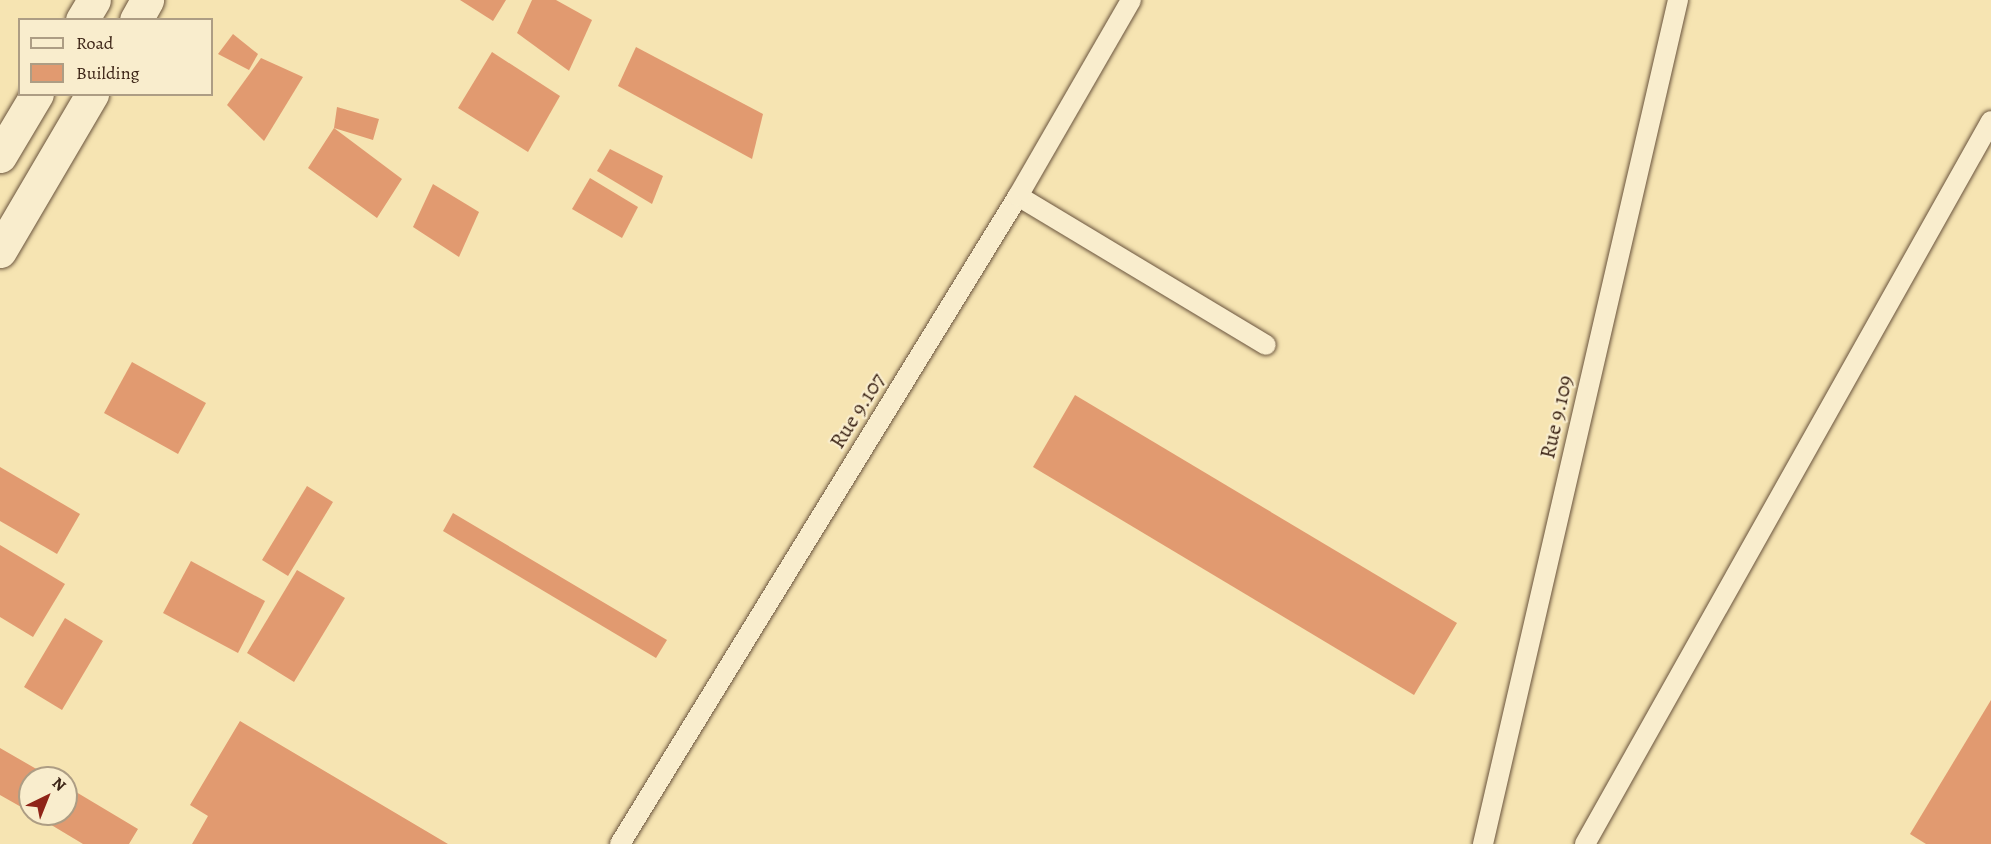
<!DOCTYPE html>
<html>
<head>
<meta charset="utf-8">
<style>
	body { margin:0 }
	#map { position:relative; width:1991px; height:844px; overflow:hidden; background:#f6e4b2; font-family:Alegreya,serif }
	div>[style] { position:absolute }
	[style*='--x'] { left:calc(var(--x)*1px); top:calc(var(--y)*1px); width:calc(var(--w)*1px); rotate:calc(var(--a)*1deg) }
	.building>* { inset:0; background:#e19a70 }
	.roads { filter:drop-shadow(0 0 2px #6a543d) drop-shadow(0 0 2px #6a543d) }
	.service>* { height:20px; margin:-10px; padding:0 10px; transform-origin:10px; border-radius:10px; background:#f9edcd }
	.secondary>* { height:33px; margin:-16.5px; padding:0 16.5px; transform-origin:16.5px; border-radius:16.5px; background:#f9edcd }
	span { translate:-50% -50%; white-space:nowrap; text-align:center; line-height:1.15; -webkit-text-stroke:4.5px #f9edcd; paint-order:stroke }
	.street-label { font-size:22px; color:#3c2416 }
	.legend { position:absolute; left:18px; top:18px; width:195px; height:78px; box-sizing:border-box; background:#f9edcd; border:2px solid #ad9d84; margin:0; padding:8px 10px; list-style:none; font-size:18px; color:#3c2416 }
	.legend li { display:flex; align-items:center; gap:12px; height:30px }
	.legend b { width:30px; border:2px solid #ad9d84 }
	.north { position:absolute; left:18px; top:766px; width:60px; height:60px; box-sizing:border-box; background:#f9edcd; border:2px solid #ad9d84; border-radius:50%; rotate:43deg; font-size:16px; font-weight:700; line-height:24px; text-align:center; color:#3c2416 }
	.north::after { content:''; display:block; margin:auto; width:21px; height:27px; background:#8f2418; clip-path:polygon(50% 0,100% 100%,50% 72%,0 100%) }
</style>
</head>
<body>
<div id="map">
	<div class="building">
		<div style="clip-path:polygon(460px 0,506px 0,493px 21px)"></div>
		<div style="clip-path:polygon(532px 0,556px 0,592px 20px,569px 71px,517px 33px)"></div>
		<div style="clip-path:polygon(233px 34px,258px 54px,249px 70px,218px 54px)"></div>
		<div style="clip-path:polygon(636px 47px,763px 114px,752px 159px,618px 86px)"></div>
		<div style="clip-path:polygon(492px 52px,560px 96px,528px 152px,458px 108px)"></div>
		<div style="clip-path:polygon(261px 58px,303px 77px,264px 141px,227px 105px)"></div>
		<div style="clip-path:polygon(337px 107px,379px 119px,373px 140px,334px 128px,402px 179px,377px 218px,308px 168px,334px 128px)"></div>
		<div style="clip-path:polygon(610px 149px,663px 176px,652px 204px,597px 171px)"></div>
		<div style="clip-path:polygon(590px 178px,638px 207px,622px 238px,572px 209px)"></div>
		<div style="clip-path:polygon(433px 184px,479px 212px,459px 257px,413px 227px)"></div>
		<div style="clip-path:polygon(132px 362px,206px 403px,178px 454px,104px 413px)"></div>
		<div style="clip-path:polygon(1075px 395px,1457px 623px,1414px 695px,1033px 467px)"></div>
		<div style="clip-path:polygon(0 467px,80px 514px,57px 554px,0 521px)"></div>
		<div style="clip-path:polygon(307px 486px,333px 502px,288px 576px,262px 560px)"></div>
		<div style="clip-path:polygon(453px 513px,667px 640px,656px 658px,443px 531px)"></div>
		<div style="clip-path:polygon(0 545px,65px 584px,33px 637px,0 617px)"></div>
		<div style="clip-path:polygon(191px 561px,265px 601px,238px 653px,163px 613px)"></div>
		<div style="clip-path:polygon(297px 570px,345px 598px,294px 682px,247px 653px)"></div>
		<div style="clip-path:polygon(65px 618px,103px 641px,62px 710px,24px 687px)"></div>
		<div style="clip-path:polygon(1991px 700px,1991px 844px,1926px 844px,1910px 834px)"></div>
		<div style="clip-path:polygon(240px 721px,448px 844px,192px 844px,208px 816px,190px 805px)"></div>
		<div style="clip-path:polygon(0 748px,52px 778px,30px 778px,30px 812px,0 795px)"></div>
		<div style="clip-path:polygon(66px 786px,138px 829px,129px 844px,83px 844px,33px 814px,66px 814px)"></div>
	</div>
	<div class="roads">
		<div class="service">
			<div style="--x:1018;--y:196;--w:289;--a:31"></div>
			<div style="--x:620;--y:844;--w:760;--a:-58.44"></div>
			<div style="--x:1018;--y:196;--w:226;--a:-60"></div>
			<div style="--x:1483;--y:844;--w:866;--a:-76.99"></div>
			<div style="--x:1585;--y:844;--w:829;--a:-60.68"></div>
		</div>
		<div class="secondary">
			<div style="--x:82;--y:20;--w:23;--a:-59"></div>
			<div style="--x:136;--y:20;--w:23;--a:-61"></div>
			<div style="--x:0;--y:156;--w:72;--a:-59.2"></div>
			<div style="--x:0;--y:251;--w:182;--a:-59.6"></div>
		</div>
	</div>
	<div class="street-label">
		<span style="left:858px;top:411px;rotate:-58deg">Rue 9.107</span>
		<span style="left:1557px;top:417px;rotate:-77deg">Rue 9.109</span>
	</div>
	<ul class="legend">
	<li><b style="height:8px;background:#f9edcd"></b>Road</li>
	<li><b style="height:16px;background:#e19a70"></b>Building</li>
	</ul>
	<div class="north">N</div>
</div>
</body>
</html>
